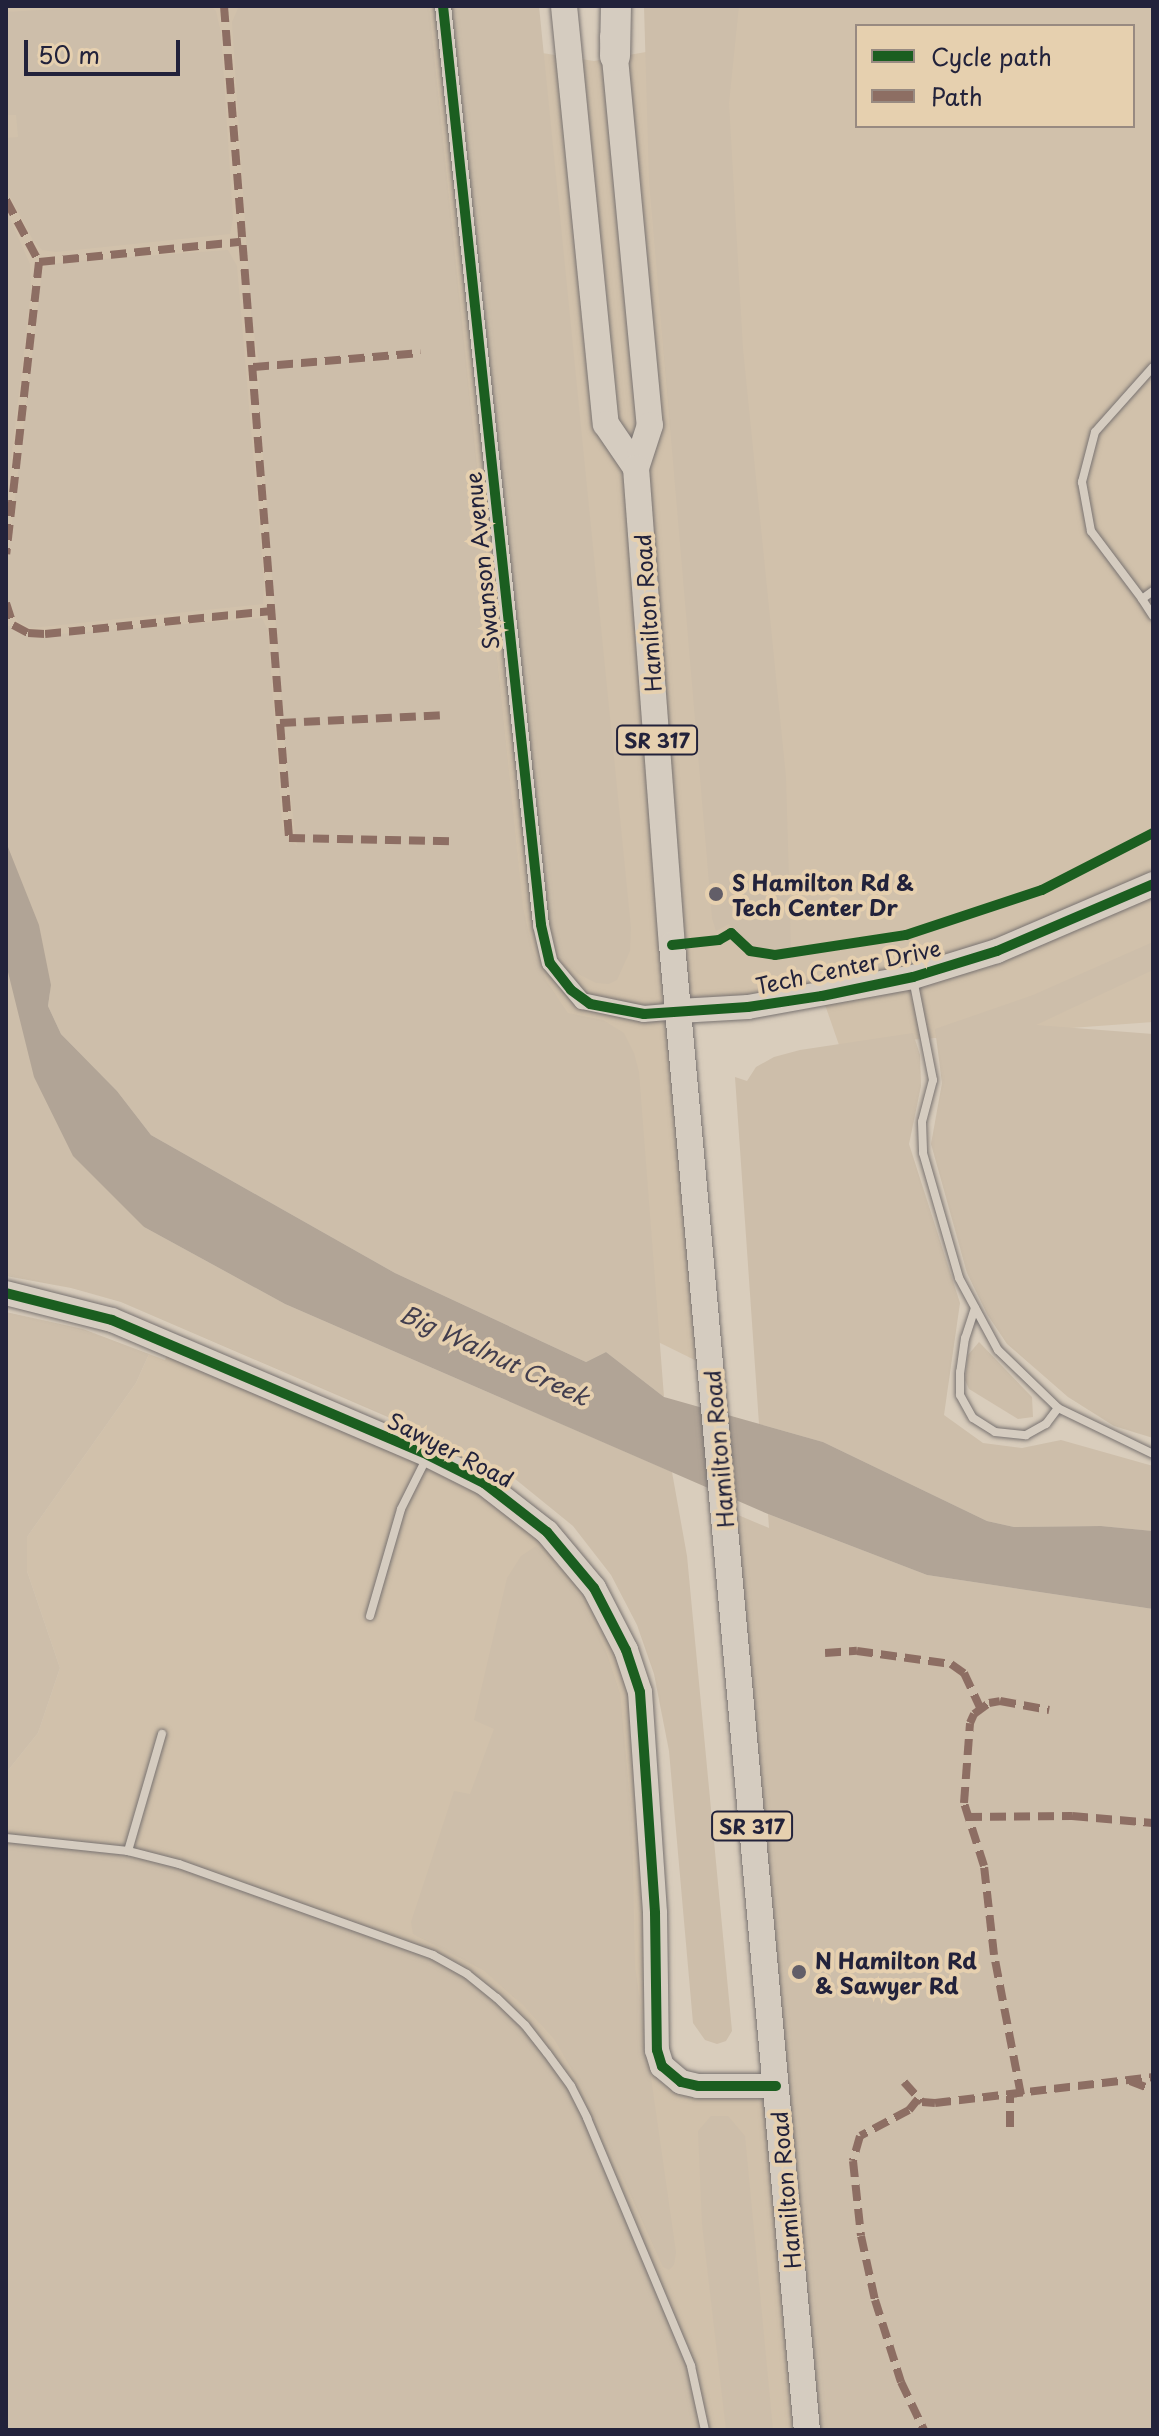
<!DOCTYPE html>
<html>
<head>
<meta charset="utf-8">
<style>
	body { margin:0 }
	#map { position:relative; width:1159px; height:2436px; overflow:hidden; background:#d9cdbc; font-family:"Playpen Sans",sans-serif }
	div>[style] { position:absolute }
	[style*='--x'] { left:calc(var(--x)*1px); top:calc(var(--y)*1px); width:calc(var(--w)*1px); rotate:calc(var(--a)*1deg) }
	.built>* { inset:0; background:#d1c1ab }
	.green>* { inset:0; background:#cdbeaa }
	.water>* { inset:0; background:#b1a496 }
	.roads { filter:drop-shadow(0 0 2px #797371) drop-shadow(0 0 2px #797371) }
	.lane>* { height:8px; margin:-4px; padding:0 4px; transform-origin:4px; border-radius:4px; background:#d5ccc0 }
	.street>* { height:16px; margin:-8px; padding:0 8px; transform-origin:8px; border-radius:8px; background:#d5ccc0 }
	.secondary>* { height:24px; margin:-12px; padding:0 12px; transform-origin:12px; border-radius:12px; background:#d5ccc0 }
	.primary>* { height:26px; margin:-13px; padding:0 13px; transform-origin:13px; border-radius:13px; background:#d5ccc0 }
	.highway>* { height:30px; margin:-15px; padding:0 15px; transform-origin:15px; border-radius:15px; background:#d5ccc0 }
	.quiet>* { height:8px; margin-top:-4px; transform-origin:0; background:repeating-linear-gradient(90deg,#8d6e63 0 16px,transparent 0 24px) }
	.cycleway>* { height:10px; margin:-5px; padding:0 5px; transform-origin:5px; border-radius:5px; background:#1b5e20 }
	.dots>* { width:22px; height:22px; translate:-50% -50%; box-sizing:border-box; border:4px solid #e6d0af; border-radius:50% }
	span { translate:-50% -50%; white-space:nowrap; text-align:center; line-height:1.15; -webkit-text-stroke:8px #e6d0af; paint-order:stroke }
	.shield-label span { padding:2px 6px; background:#e6d0af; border:2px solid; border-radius:6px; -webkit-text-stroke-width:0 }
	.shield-label { font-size:20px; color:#22223b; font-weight:700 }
	.street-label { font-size:22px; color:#22223b }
	.poi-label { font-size:22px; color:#22223b; font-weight:700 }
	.left { translate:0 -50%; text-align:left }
	.water-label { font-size:24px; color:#423e4e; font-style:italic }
	.frame { position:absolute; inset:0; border:8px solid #22223b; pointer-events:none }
	.legend { position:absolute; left:855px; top:24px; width:280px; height:104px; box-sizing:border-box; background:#e6d0af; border:2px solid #988a81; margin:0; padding:10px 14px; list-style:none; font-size:24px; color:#22223b }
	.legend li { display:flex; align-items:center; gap:16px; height:40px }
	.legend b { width:40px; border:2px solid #988a81 }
	.scale { position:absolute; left:24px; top:40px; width:156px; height:36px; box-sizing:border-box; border:4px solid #22223b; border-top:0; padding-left:10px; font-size:24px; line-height:28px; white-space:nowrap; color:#22223b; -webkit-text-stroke:6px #e6d0af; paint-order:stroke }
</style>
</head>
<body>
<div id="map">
	<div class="built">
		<div style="clip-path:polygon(evenodd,6px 6px,532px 6px,542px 53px,594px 61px,698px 43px,697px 6px,1153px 6px,1153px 1022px,839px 1045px,822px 996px,680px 1011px,711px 1368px,309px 1170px,6px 962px,6px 6px,857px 26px,1133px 26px,1133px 126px,857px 126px,857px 26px)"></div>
		<div style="clip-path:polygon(170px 1343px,519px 1507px,626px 1650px,671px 2075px,776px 2086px,807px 2430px,6px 2430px,6px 1773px,38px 1733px,60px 1668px,27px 1571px,27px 1537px,136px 1383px,149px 1354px,165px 1360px)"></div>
	</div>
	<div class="green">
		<div style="clip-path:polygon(111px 6px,210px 6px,216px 11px,221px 33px,233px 219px,230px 234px,56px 252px,42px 250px,34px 242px,6px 189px,6px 138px,18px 137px,16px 115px,6px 115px,6px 12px)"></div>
		<div style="clip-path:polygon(239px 6px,429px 6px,523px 908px,533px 951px,546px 980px,568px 1013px,603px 1020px,624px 1033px,634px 1053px,639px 1072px,664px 1397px,606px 1352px,586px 1362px,395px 1273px,151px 1135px,117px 1091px,61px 1034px,48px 1006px,51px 985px,39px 925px,6px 842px,6px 625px,35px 636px,262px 618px,268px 631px,282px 823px,284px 834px,297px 846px,286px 762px,259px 402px,260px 369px,251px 315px,232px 22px)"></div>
		<div style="clip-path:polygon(452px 6px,539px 6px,631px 928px,630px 951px,617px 980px,609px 984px,596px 983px,578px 974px,559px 955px,545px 903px)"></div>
		<div style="clip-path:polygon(644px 6px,739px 6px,729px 103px,743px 349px,786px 777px,791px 949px,757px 949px,742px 942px,729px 924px,716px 931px,712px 918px,649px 181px)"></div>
		<div style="clip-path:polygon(6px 210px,30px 264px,31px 291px,6px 502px)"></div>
		<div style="clip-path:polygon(228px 250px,237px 266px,264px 582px,263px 604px,31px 628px,18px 622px,6px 600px,6px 573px,42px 272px,46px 265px,74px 261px)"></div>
		<div style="clip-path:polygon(1153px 942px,1153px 970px,1036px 1025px,1153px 1034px,1153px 1438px,1114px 1426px,1068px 1397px,1007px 1344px,987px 1314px,967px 1273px,931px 1144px,942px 1083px,935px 1029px,1033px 995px)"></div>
		<div style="clip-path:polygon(6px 964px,144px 1227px,285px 1304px,672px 1472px,687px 1556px,732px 2031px,726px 2041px,717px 2044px,705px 2040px,693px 2023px,669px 1751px,654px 1674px,637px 1625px,611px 1575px,573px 1526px,509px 1474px,469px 1452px,121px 1302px,71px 1288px,6px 1276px)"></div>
		<div style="clip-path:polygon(913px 1033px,920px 1055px,921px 1086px,909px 1144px,960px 1303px,944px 1415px,983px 1443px,1022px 1448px,1061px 1440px,1153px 1466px,1153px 1531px,1101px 1526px,1014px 1527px,987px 1521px,823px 1442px,759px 1424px,735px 1077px,747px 1081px,756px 1067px,774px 1057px,800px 1050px)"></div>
		<div style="clip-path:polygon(6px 1312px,83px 1329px,149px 1354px,136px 1383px,27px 1537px,27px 1571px,60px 1668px,38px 1733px,6px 1773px)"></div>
		<div style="clip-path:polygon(979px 1342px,1032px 1397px,1033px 1417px,1018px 1419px,969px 1389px,965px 1380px,968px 1355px)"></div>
		<div style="clip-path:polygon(724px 1509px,769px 1528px,768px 1514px,927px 1575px,1153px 1609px,1153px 2430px,807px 2430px)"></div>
		<div style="clip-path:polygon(536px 1546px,579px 1595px,606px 1651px,620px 1694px,632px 1820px,635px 1966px,676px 2252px,674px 2265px,669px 2270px,663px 2267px,582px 2087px,554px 2039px,523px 2005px,483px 1970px,413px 1934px,411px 1922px,454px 1791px,470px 1794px,494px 1729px,474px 1720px,507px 1578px,521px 1556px)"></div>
		<div style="clip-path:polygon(6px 1838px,138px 1852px,433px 1955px,467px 1974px,525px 2025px,571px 2086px,678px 2332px,705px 2430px,6px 2430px)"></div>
		<div style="clip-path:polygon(711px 2116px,728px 2116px,745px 2136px,773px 2430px,726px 2430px,702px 2224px,698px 2131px)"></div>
	</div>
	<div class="water">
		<div style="clip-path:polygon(6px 842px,39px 925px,51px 985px,48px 1006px,61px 1034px,117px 1091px,151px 1135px,395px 1273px,586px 1362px,606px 1352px,664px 1397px,823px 1442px,987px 1521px,1014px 1527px,1101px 1526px,1153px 1531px,1153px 1609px,927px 1575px,768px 1514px,285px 1304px,144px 1227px,73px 1156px,34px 1077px,6px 964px)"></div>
	</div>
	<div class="roads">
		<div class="lane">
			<div style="--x:1153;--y:367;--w:87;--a:131.7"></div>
			<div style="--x:1095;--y:432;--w:52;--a:104.6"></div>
			<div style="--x:1082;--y:482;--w:50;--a:79.6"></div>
			<div style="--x:1091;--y:531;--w:85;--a:53.1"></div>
			<div style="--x:1142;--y:599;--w:14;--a:-36"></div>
			<div style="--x:1142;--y:599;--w:20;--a:57"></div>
			<div style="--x:913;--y:979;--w:103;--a:78.8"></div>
			<div style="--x:933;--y:1080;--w:43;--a:104.7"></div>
			<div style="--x:922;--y:1122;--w:31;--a:88"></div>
			<div style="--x:923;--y:1153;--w:130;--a:73.9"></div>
			<div style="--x:959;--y:1278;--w:82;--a:61.6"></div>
			<div style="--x:998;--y:1350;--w:83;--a:44"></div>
			<div style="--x:1058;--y:1408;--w:106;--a:25.8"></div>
			<div style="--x:975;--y:1308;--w:32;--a:108"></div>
			<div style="--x:965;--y:1338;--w:34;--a:98"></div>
			<div style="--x:960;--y:1372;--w:23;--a:90"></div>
			<div style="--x:960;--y:1395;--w:26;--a:61"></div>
			<div style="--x:973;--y:1418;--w:26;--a:32"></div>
			<div style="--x:995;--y:1432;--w:31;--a:6"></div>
			<div style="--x:1026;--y:1435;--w:23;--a:-29"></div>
			<div style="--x:1046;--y:1424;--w:20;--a:-53"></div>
			<div style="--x:370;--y:1616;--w:111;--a:-73.8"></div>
			<div style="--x:401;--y:1509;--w:56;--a:-63.4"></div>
			<div style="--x:6;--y:1838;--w:123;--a:6.1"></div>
			<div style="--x:128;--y:1851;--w:53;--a:14.3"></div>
			<div style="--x:179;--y:1864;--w:270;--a:19.7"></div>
			<div style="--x:433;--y:1955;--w:39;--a:29"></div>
			<div style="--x:467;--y:1974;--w:38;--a:39"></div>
			<div style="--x:497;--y:1998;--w:39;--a:44"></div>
			<div style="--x:525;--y:2025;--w:36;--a:52"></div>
			<div style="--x:547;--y:2053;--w:41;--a:54"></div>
			<div style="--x:571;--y:2086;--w:36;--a:63"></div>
			<div style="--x:587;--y:2118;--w:269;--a:67.2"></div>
			<div style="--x:691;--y:2366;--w:66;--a:77.7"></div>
			<div style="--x:128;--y:1851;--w:122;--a:-73.8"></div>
		</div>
		<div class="street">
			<div style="--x:443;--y:6;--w:924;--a:83.91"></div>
			<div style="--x:541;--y:925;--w:39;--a:77"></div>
			<div style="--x:550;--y:963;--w:50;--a:49.9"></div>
			<div style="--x:582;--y:1001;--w:63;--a:11.8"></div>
			<div style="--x:644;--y:1014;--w:35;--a:-5"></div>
		</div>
		<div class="secondary">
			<div style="--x:679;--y:1011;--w:69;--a:-3.3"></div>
			<div style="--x:748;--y:1007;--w:168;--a:-10.3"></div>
			<div style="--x:913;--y:977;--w:88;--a:-17.2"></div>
			<div style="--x:997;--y:951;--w:170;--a:-23.2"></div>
			<div style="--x:6;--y:1293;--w:109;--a:14.3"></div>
			<div style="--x:112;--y:1320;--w:344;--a:23.1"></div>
			<div style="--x:428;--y:1455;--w:63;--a:26.6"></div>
			<div style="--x:484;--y:1483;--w:80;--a:37.9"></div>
			<div style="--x:547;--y:1532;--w:73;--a:50"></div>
			<div style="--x:594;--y:1588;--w:70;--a:62.7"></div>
			<div style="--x:626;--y:1650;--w:44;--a:71.6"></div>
			<div style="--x:640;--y:1692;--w:222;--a:86.1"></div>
			<div style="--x:655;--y:1913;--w:137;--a:89.2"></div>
			<div style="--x:657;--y:2050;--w:17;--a:73"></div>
			<div style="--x:662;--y:2066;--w:25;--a:40"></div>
			<div style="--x:681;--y:2082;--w:17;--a:13"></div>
			<div style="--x:698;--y:2086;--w:78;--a:0"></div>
		</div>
		<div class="primary">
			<div style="--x:564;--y:6;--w:420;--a:84.3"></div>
			<div style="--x:606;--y:424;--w:53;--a:55.7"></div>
			<div style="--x:613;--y:37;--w:390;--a:84.6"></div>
			<div style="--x:650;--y:425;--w:45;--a:108"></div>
			<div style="--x:636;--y:468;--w:478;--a:85.7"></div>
			<div style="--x:672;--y:945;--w:1491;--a:84.81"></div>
		</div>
		<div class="highway">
			<div style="--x:615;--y:56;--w:50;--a:-88.9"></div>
		</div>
	</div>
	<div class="quiet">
		<div style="--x:224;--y:6;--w:835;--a:85.53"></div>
		<div style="--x:289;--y:838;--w:163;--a:1.1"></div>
		<div style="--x:6;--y:200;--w:70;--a:62"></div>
		<div style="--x:39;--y:262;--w:294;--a:96.4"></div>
		<div style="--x:39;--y:262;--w:203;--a:-5.7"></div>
		<div style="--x:253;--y:367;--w:168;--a:-4.8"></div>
		<div style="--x:6;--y:603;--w:23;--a:72"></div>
		<div style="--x:13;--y:625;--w:17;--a:28"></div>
		<div style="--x:28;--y:633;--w:17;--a:3"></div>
		<div style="--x:45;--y:634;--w:228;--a:-5.8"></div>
		<div style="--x:280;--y:723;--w:168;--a:-2.7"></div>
		<div style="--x:825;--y:1653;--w:32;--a:-4"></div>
		<div style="--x:857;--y:1651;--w:95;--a:7.9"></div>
		<div style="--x:951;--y:1664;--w:16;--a:35"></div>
		<div style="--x:964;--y:1673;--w:38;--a:65"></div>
		<div style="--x:966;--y:1817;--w:106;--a:-0.5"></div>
		<div style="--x:1072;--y:1816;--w:81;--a:4.9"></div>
		<div style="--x:1130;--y:2081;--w:25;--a:21"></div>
		<div style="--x:904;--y:2082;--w:27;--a:48"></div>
		<div style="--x:922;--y:2102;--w:13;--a:4"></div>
		<div style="--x:935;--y:2103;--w:220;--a:-6.8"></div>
		<div style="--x:1021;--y:2095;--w:143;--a:-100.9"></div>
		<div style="--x:994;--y:1955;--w:90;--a:-96.4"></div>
		<div style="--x:984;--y:1866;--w:66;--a:-107.6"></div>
		<div style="--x:964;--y:1803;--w:80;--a:-85.7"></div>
		<div style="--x:970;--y:1723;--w:10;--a:-66"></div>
		<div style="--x:974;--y:1714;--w:19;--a:-36"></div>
		<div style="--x:989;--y:1703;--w:11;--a:-10"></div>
		<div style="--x:1000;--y:1701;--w:50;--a:10.4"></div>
		<div style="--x:918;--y:2099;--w:14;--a:129"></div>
		<div style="--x:909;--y:2110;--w:55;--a:152"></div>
		<div style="--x:860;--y:2136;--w:26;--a:106"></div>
		<div style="--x:853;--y:2161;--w:75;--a:83.9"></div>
		<div style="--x:861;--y:2236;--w:66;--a:77.7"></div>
		<div style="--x:875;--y:2300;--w:86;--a:72.4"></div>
		<div style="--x:901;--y:2382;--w:53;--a:64.4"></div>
		<div style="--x:1010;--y:2127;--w:31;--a:-90"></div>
	</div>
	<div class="cycleway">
		<div style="--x:443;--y:6;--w:924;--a:83.91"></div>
		<div style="--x:541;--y:925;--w:39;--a:77"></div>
		<div style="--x:550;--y:963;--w:34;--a:52"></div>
		<div style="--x:571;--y:990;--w:24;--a:36"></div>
		<div style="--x:590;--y:1004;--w:55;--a:10.5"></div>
		<div style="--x:644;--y:1014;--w:104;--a:-3.9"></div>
		<div style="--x:748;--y:1007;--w:75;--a:-8.5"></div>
		<div style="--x:822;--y:996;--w:93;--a:-11.8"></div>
		<div style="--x:913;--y:977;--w:88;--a:-17.2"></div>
		<div style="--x:997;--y:951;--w:170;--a:-23.2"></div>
		<div style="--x:672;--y:945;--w:47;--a:-6.1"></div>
		<div style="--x:719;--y:940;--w:14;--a:-30"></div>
		<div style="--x:731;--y:933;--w:26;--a:43"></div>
		<div style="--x:750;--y:951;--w:25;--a:9"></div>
		<div style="--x:775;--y:955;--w:133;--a:-8.7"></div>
		<div style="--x:906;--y:935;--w:143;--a:-18.3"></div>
		<div style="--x:1042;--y:890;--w:125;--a:-27.2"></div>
		<div style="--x:6;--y:1293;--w:109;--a:14.3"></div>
		<div style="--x:112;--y:1320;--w:344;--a:23.1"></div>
		<div style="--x:428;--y:1455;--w:63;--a:26.6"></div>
		<div style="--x:484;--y:1483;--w:80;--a:37.9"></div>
		<div style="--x:547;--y:1532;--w:73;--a:50"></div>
		<div style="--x:594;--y:1588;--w:70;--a:62.7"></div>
		<div style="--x:626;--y:1650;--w:44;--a:71.6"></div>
		<div style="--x:640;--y:1692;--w:222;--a:86.1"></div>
		<div style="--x:655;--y:1913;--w:137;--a:89.2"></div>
		<div style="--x:657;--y:2050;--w:17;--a:73"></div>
		<div style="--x:662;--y:2066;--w:25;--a:40"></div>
		<div style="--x:681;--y:2082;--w:17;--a:13"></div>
		<div style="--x:698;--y:2086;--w:78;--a:0"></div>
	</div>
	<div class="dots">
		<div style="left:716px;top:894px;background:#625e68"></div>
		<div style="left:799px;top:1972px;background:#625e68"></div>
	</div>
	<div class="shield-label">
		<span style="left:657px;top:740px">SR 317</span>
		<span style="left:752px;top:1826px">SR 317</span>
	</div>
	<div class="street-label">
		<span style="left:481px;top:561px;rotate:-96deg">Swanson Avenue</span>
		<span style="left:647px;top:613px;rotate:-94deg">Hamilton Road</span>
		<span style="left:848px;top:966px;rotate:-12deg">Tech Center Drive</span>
		<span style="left:451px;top:1449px;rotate:27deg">Sawyer Road</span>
		<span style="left:718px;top:1449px;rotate:-95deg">Hamilton Road</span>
		<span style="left:785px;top:2190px;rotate:-95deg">Hamilton Road</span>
	</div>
	<div class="poi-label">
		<span class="left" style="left:732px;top:894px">S Hamilton Rd &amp;<br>Tech Center Dr</span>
		<span class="left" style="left:815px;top:1972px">N Hamilton Rd<br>&amp; Sawyer Rd</span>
	</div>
	<div class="water-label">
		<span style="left:495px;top:1355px;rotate:25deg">Big Walnut Creek</span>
	</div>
	<div class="frame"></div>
	<ul class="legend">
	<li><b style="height:10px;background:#1b5e20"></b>Cycle path</li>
	<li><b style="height:10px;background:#8d6e63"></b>Path</li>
	</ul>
	<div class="scale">50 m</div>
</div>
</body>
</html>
